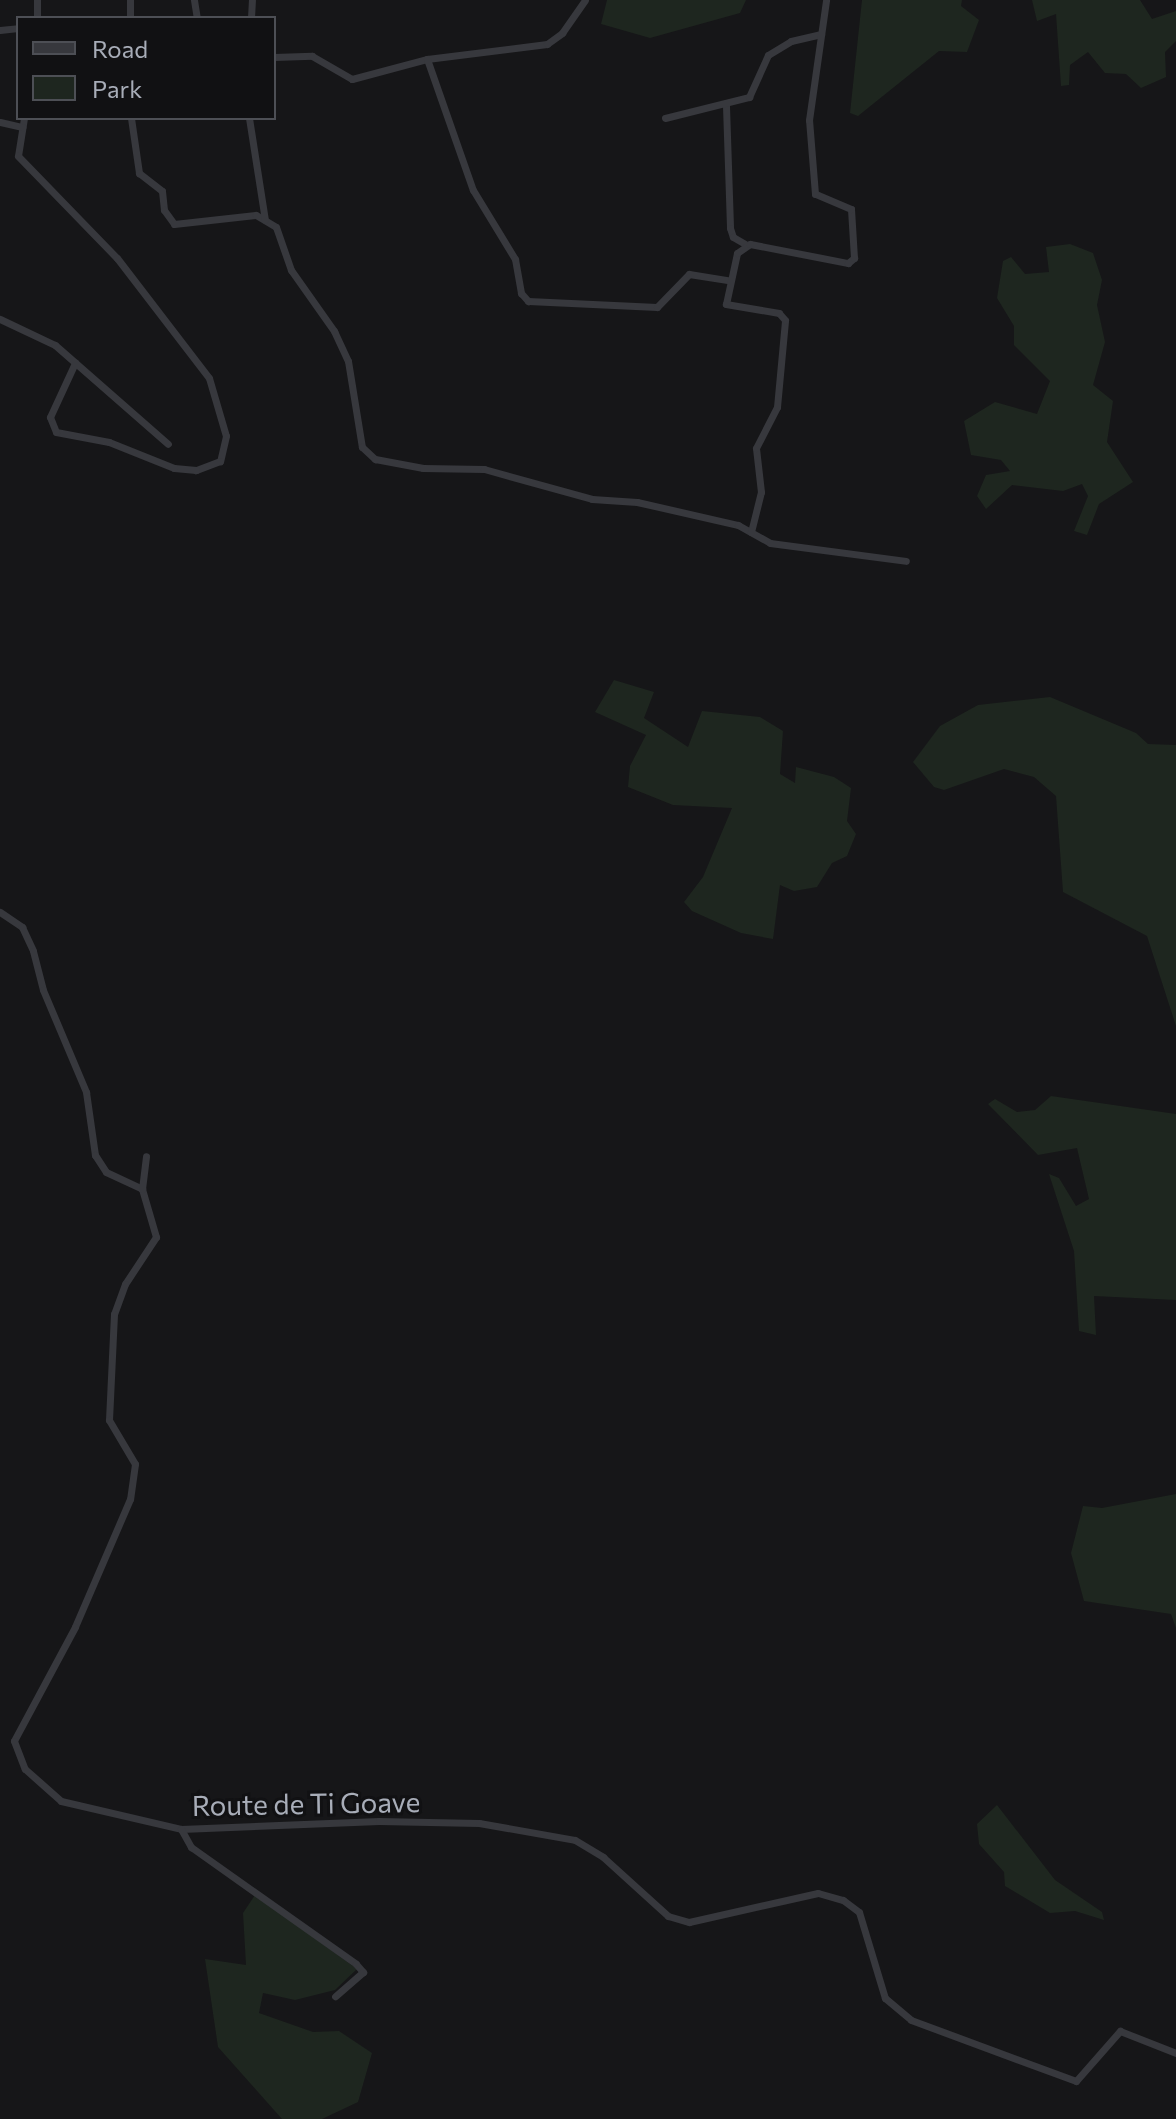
<!DOCTYPE html>
<html>
<head>
<meta charset="utf-8">
<style>
	body { margin:0 }
	#map { position:relative; width:1176px; height:2119px; overflow:hidden; background:#161618; font-family:Commissioner,sans-serif }
	div>[style] { position:absolute }
	[style*='--x'] { left:calc(var(--x)*1px); top:calc(var(--y)*1px); width:calc(var(--w)*1px); rotate:calc(var(--a)*1deg) }
	.green>* { inset:0; background:#1e261f }
	.street>* { height:7px; margin:-3.5px; padding:0 3.5px; transform-origin:3.5px; border-radius:3.5px; background:#37383d }
	span { translate:-50% -50%; white-space:nowrap; text-align:center; line-height:1.15; -webkit-text-stroke:6px #111113; paint-order:stroke }
	.street-label { font-size:28px; color:#a8adb8 }
	.legend { position:absolute; left:16px; top:16px; width:260px; height:104px; box-sizing:border-box; background:#111113; border:2px solid #4d4f55; margin:0; padding:10px 14px; list-style:none; font-size:24px; color:#a8adb8 }
	.legend li { display:flex; align-items:center; gap:16px; height:40px }
	.legend b { width:40px; border:2px solid #4d4f55 }
</style>
</head>
<body>
<div id="map">
	<div class="green">
		<div style="clip-path:polygon(607px 0,746px 0,740px 13px,650px 38px,601px 24px)"></div>
		<div style="clip-path:polygon(862px 0,962px 0,961px 6px,979px 20px,967px 52px,939px 51px,858px 116px,850px 113px)"></div>
		<div style="clip-path:polygon(1032px 0,1140px 0,1152px 19px,1176px 11px,1176px 41px,1165px 52px,1166px 77px,1141px 88px,1126px 74px,1105px 73px,1088px 52px,1070px 65px,1069px 85px,1061px 86px,1056px 14px,1037px 21px)"></div>
		<div style="clip-path:polygon(1070px 244px,1093px 253px,1102px 280px,1097px 305px,1105px 342px,1093px 385px,1113px 401px,1107px 442px,1133px 482px,1099px 504px,1087px 535px,1074px 531px,1088px 496px,1082px 484px,1063px 491px,1012px 485px,986px 509px,977px 496px,986px 475px,1010px 471px,1001px 460px,971px 455px,964px 421px,995px 402px,1037px 414px,1050px 381px,1014px 345px,1014px 326px,997px 298px,1003px 261px,1011px 257px,1025px 274px,1049px 272px,1046px 247px)"></div>
		<div style="clip-path:polygon(614px 680px,654px 692px,644px 718px,688px 747px,702px 711px,760px 717px,783px 731px,780px 774px,795px 783px,796px 767px,834px 777px,851px 788px,847px 821px,856px 834px,847px 856px,832px 863px,817px 887px,794px 891px,780px 885px,773px 939px,741px 933px,692px 911px,684px 902px,703px 877px,732px 808px,673px 805px,628px 787px,630px 766px,646px 735px,595px 712px)"></div>
		<div style="clip-path:polygon(1050px 697px,1136px 733px,1148px 744px,1176px 745px,1176px 1026px,1147px 936px,1063px 892px,1056px 796px,1034px 777px,1004px 769px,944px 790px,934px 787px,913px 762px,940px 726px,978px 705px)"></div>
		<div style="clip-path:polygon(1051px 1096px,1176px 1114px,1176px 1300px,1094px 1296px,1096px 1335px,1079px 1331px,1074px 1251px,1049px 1174px,1059px 1178px,1076px 1206px,1089px 1199px,1077px 1148px,1038px 1155px,988px 1104px,995px 1099px,1017px 1112px,1035px 1110px)"></div>
		<div style="clip-path:polygon(1176px 1494px,1176px 1628px,1171px 1614px,1084px 1601px,1071px 1553px,1083px 1506px,1102px 1508px)"></div>
		<div style="clip-path:polygon(997px 1805px,1055px 1880px,1102px 1912px,1104px 1920px,1075px 1911px,1050px 1913px,1005px 1886px,1004px 1872px,979px 1844px,977px 1824px)"></div>
		<div style="clip-path:polygon(255px 1895px,357px 1969px,335px 1990px,295px 2000px,263px 1993px,259px 2013px,313px 2032px,339px 2031px,372px 2053px,358px 2102px,322px 2119px,282px 2119px,218px 2047px,205px 1959px,246px 1965px,243px 1913px)"></div>
	</div>
	<div class="street">
		<div style="--x:194;--y:0;--w:18;--a:81"></div>
		<div style="--x:37;--y:18;--w:18;--a:-90"></div>
		<div style="--x:130;--y:18;--w:18;--a:-90"></div>
		<div style="--x:251;--y:18;--w:18;--a:-87"></div>
		<div style="--x:0;--y:30;--w:18;--a:-6"></div>
		<div style="--x:274;--y:57;--w:38;--a:-2"></div>
		<div style="--x:312;--y:56;--w:46;--a:29.9"></div>
		<div style="--x:352;--y:79;--w:78;--a:-14.9"></div>
		<div style="--x:427;--y:59;--w:121;--a:-7.1"></div>
		<div style="--x:547;--y:44;--w:19;--a:-36"></div>
		<div style="--x:562;--y:33;--w:40;--a:-55.1"></div>
		<div style="--x:427;--y:59;--w:139;--a:70.7"></div>
		<div style="--x:473;--y:190;--w:81;--a:58.7"></div>
		<div style="--x:515;--y:259;--w:35;--a:80"></div>
		<div style="--x:521;--y:293;--w:11;--a:49"></div>
		<div style="--x:528;--y:301;--w:129;--a:2.7"></div>
		<div style="--x:657;--y:307;--w:46;--a:-45.9"></div>
		<div style="--x:689;--y:274;--w:39;--a:9"></div>
		<div style="--x:726;--y:106;--w:122;--a:88.1"></div>
		<div style="--x:730;--y:228;--w:9;--a:72"></div>
		<div style="--x:733;--y:237;--w:14;--a:30"></div>
		<div style="--x:24;--y:118;--w:38;--a:99"></div>
		<div style="--x:18;--y:156;--w:142;--a:45.9"></div>
		<div style="--x:117;--y:258;--w:151;--a:52.5"></div>
		<div style="--x:209;--y:378;--w:60;--a:73.7"></div>
		<div style="--x:226;--y:436;--w:26;--a:103"></div>
		<div style="--x:220;--y:461;--w:26;--a:159"></div>
		<div style="--x:196;--y:470;--w:22;--a:-175"></div>
		<div style="--x:174;--y:468;--w:70;--a:-158.2"></div>
		<div style="--x:109;--y:442;--w:54;--a:-169.3"></div>
		<div style="--x:56;--y:432;--w:16;--a:-112"></div>
		<div style="--x:50;--y:417;--w:60;--a:-65.2"></div>
		<div style="--x:131;--y:118;--w:56;--a:81.7"></div>
		<div style="--x:139;--y:173;--w:29;--a:38"></div>
		<div style="--x:162;--y:191;--w:19;--a:84"></div>
		<div style="--x:164;--y:210;--w:17;--a:54"></div>
		<div style="--x:174;--y:224;--w:82;--a:-6.3"></div>
		<div style="--x:256;--y:215;--w:23;--a:31"></div>
		<div style="--x:276;--y:227;--w:46;--a:70.8"></div>
		<div style="--x:291;--y:270;--w:75;--a:54.8"></div>
		<div style="--x:334;--y:331;--w:33;--a:65"></div>
		<div style="--x:348;--y:361;--w:87;--a:80.8"></div>
		<div style="--x:362;--y:447;--w:18;--a:43"></div>
		<div style="--x:375;--y:459;--w:49;--a:10.6"></div>
		<div style="--x:423;--y:468;--w:61;--a:0.9"></div>
		<div style="--x:484;--y:469;--w:112;--a:15.5"></div>
		<div style="--x:592;--y:499;--w:45;--a:3.8"></div>
		<div style="--x:637;--y:502;--w:104;--a:12.8"></div>
		<div style="--x:738;--y:525;--w:37;--a:29"></div>
		<div style="--x:770;--y:543;--w:137;--a:7.5"></div>
		<div style="--x:249;--y:118;--w:103;--a:81.1"></div>
		<div style="--x:665;--y:118;--w:87;--a:-14"></div>
		<div style="--x:749;--y:97;--w:46;--a:-65.7"></div>
		<div style="--x:768;--y:55;--w:27;--a:-31"></div>
		<div style="--x:791;--y:41;--w:31;--a:-13"></div>
		<div style="--x:0;--y:122;--w:23;--a:13"></div>
		<div style="--x:0;--y:319;--w:61;--a:25.3"></div>
		<div style="--x:55;--y:345;--w:150;--a:41.2"></div>
		<div style="--x:751;--y:532;--w:41;--a:-76"></div>
		<div style="--x:761;--y:492;--w:44;--a:-96.5"></div>
		<div style="--x:756;--y:448;--w:46;--a:-62.9"></div>
		<div style="--x:777;--y:407;--w:87;--a:-84.7"></div>
		<div style="--x:785;--y:320;--w:9;--a:-131"></div>
		<div style="--x:779;--y:313;--w:54;--a:-170.4"></div>
		<div style="--x:726;--y:304;--w:52;--a:-77.8"></div>
		<div style="--x:737;--y:253;--w:16;--a:-35"></div>
		<div style="--x:750;--y:244;--w:100;--a:11"></div>
		<div style="--x:848;--y:263;--w:8;--a:-40"></div>
		<div style="--x:854;--y:258;--w:49;--a:-93.5"></div>
		<div style="--x:851;--y:209;--w:39;--a:-157"></div>
		<div style="--x:815;--y:194;--w:74;--a:-94.6"></div>
		<div style="--x:809;--y:120;--w:121;--a:-81.9"></div>
		<div style="--x:0;--y:912;--w:27;--a:34"></div>
		<div style="--x:22;--y:927;--w:26;--a:65"></div>
		<div style="--x:33;--y:951;--w:40;--a:75.6"></div>
		<div style="--x:43;--y:990;--w:111;--a:67.1"></div>
		<div style="--x:86;--y:1092;--w:64;--a:81.9"></div>
		<div style="--x:95;--y:1155;--w:20;--a:57"></div>
		<div style="--x:106;--y:1172;--w:40;--a:25"></div>
		<div style="--x:142;--y:1189;--w:50;--a:73.7"></div>
		<div style="--x:156;--y:1237;--w:56;--a:123.4"></div>
		<div style="--x:125;--y:1284;--w:32;--a:110"></div>
		<div style="--x:114;--y:1314;--w:106;--a:92.7"></div>
		<div style="--x:109;--y:1420;--w:51;--a:59.4"></div>
		<div style="--x:135;--y:1464;--w:35;--a:98"></div>
		<div style="--x:130;--y:1499;--w:139;--a:113.3"></div>
		<div style="--x:75;--y:1627;--w:129;--a:118.2"></div>
		<div style="--x:14;--y:1741;--w:30;--a:69"></div>
		<div style="--x:25;--y:1769;--w:48;--a:41.6"></div>
		<div style="--x:61;--y:1801;--w:123;--a:13.1"></div>
		<div style="--x:181;--y:1829;--w:198;--a:-2.3"></div>
		<div style="--x:379;--y:1821;--w:100;--a:1.1"></div>
		<div style="--x:479;--y:1823;--w:97;--a:10"></div>
		<div style="--x:575;--y:1840;--w:33;--a:31"></div>
		<div style="--x:603;--y:1857;--w:88;--a:42.2"></div>
		<div style="--x:668;--y:1916;--w:22;--a:16"></div>
		<div style="--x:689;--y:1922;--w:132;--a:-12.7"></div>
		<div style="--x:818;--y:1893;--w:26;--a:16"></div>
		<div style="--x:843;--y:1900;--w:20;--a:37"></div>
		<div style="--x:859;--y:1912;--w:90;--a:73.2"></div>
		<div style="--x:885;--y:1998;--w:34;--a:40"></div>
		<div style="--x:911;--y:2020;--w:176;--a:20.3"></div>
		<div style="--x:1076;--y:2081;--w:67;--a:-48.7"></div>
		<div style="--x:1120;--y:2031;--w:60;--a:21.4"></div>
		<div style="--x:142;--y:1189;--w:33;--a:-83"></div>
		<div style="--x:181;--y:1829;--w:21;--a:61"></div>
		<div style="--x:191;--y:1847;--w:202;--a:35.3"></div>
		<div style="--x:356;--y:1964;--w:11;--a:49"></div>
		<div style="--x:363;--y:1972;--w:37;--a:139"></div>
	</div>
	<div class="street-label">
		<span style="left:306px;top:1803px;rotate:-1deg">Route de Ti Goave</span>
	</div>
	<ul class="legend">
	<li><b style="height:10px;background:#37383d"></b>Road</li>
	<li><b style="height:22px;background:#1e261f"></b>Park</li>
	</ul>
</div>
</body>
</html>
